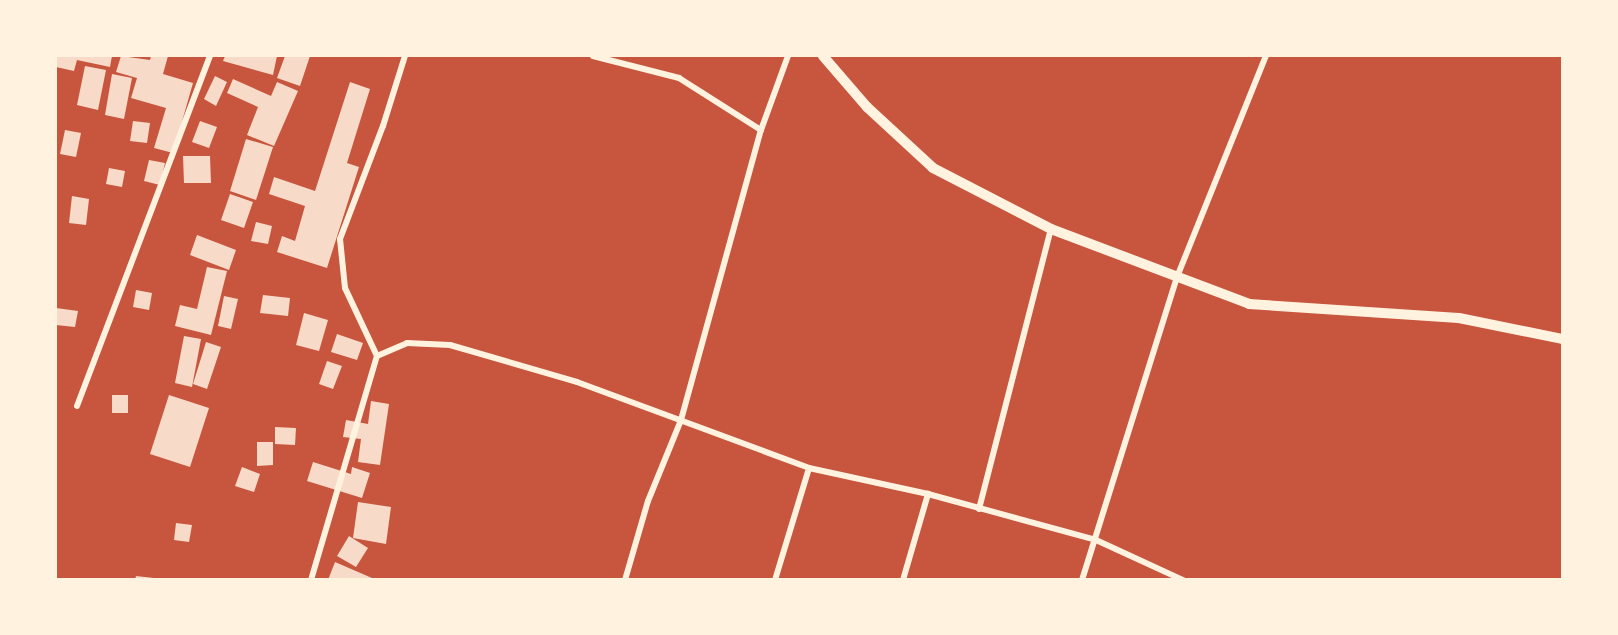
<!DOCTYPE html>
<html>
<head>
<meta charset="utf-8">
<style>
	body { margin:0 }
	#map { position:relative; width:1618px; height:635px; overflow:hidden; background:#c8553d; font-family:Figtree,sans-serif }
	div>[style] { position:absolute }
	[style*='--x'] { left:calc(var(--x)*1px); top:calc(var(--y)*1px); width:calc(var(--w)*1px); rotate:calc(var(--a)*1deg) }
	.building>* { inset:0; background:#f7dbc8 }
	.minor>* { height:6px; margin:-3px; padding:0 3px; transform-origin:3px; border-radius:3px; background:#fff3e0 }
	.tertiary>* { height:10px; margin:-5px; padding:0 5px; transform-origin:5px; border-radius:5px; background:#fff3e0 }
	span { translate:-50% -50%; white-space:nowrap; text-align:center; line-height:1.15; -webkit-text-stroke:5px #fff3e0; paint-order:stroke }
	.frame { position:absolute; inset:0; border:57px solid #fff3e0; pointer-events:none }
</style>
</head>
<body>
<div id="map">
	<div class="building">
		<div style="clip-path:polygon(56px 56px,112px 56px,110px 67px,77px 60px,74px 71px,56px 67px)"></div>
		<div style="clip-path:polygon(121px 56px,150px 60px,151px 56px,168px 56px,163px 74px,193px 83px,173px 153px,154px 148px,166px 108px,131px 98px,137px 78px,116px 72px)"></div>
		<div style="clip-path:polygon(225px 56px,277px 56px,273px 75px,223px 61px)"></div>
		<div style="clip-path:polygon(285px 56px,310px 56px,300px 86px,277px 78px)"></div>
		<div style="clip-path:polygon(85px 66px,106px 70px,98px 110px,77px 105px)"></div>
		<div style="clip-path:polygon(112px 74px,132px 78px,124px 119px,105px 115px)"></div>
		<div style="clip-path:polygon(215px 76px,227px 82px,216px 106px,204px 99px)"></div>
		<div style="clip-path:polygon(233px 79px,271px 96px,277px 82px,298px 91px,274px 146px,247px 135px,258px 107px,227px 93px)"></div>
		<div style="clip-path:polygon(350px 82px,370px 89px,347px 163px,359px 167px,327px 268px,277px 252px,282px 236px,295px 241px,305px 206px,269px 194px,274px 177px,315px 191px)"></div>
		<div style="clip-path:polygon(133px 121px,150px 123px,147px 143px,130px 141px)"></div>
		<div style="clip-path:polygon(200px 121px,217px 127px,209px 148px,192px 142px)"></div>
		<div style="clip-path:polygon(65px 130px,81px 133px,76px 157px,60px 154px)"></div>
		<div style="clip-path:polygon(246px 139px,273px 147px,256px 200px,230px 191px)"></div>
		<div style="clip-path:polygon(183px 156px,210px 156px,211px 183px,184px 183px)"></div>
		<div style="clip-path:polygon(149px 160px,165px 163px,160px 185px,144px 181px)"></div>
		<div style="clip-path:polygon(109px 168px,125px 171px,122px 187px,106px 184px)"></div>
		<div style="clip-path:polygon(230px 194px,253px 202px,244px 228px,221px 220px)"></div>
		<div style="clip-path:polygon(72px 196px,89px 199px,86px 225px,69px 223px)"></div>
		<div style="clip-path:polygon(256px 222px,272px 226px,268px 244px,251px 241px)"></div>
		<div style="clip-path:polygon(197px 235px,236px 250px,229px 270px,190px 255px)"></div>
		<div style="clip-path:polygon(207px 267px,227px 271px,211px 335px,175px 326px,180px 305px,197px 309px)"></div>
		<div style="clip-path:polygon(136px 290px,152px 293px,149px 310px,133px 307px)"></div>
		<div style="clip-path:polygon(263px 295px,290px 298px,288px 316px,260px 313px)"></div>
		<div style="clip-path:polygon(224px 296px,238px 299px,231px 329px,218px 326px)"></div>
		<div style="clip-path:polygon(56px 308px,78px 311px,75px 327px,56px 325px)"></div>
		<div style="clip-path:polygon(304px 313px,328px 320px,319px 351px,296px 345px)"></div>
		<div style="clip-path:polygon(337px 334px,363px 343px,357px 360px,331px 352px)"></div>
		<div style="clip-path:polygon(184px 336px,201px 339px,192px 387px,175px 383px)"></div>
		<div style="clip-path:polygon(206px 342px,221px 347px,207px 389px,193px 384px)"></div>
		<div style="clip-path:polygon(327px 361px,342px 366px,333px 389px,319px 384px)"></div>
		<div style="clip-path:polygon(112px 395px,128px 395px,128px 413px,112px 413px)"></div>
		<div style="clip-path:polygon(169px 395px,209px 408px,190px 467px,150px 454px)"></div>
		<div style="clip-path:polygon(371px 401px,389px 404px,380px 465px,358px 462px,361px 439px,343px 437px,346px 420px,368px 424px)"></div>
		<div style="clip-path:polygon(275px 427px,296px 428px,295px 445px,275px 444px)"></div>
		<div style="clip-path:polygon(257px 442px,273px 442px,273px 465px,257px 466px)"></div>
		<div style="clip-path:polygon(313px 462px,351px 474px,352px 467px,370px 473px,362px 498px,307px 481px)"></div>
		<div style="clip-path:polygon(242px 467px,260px 474px,254px 492px,235px 486px)"></div>
		<div style="clip-path:polygon(358px 502px,391px 507px,386px 544px,353px 538px)"></div>
		<div style="clip-path:polygon(176px 523px,192px 525px,189px 542px,174px 540px)"></div>
		<div style="clip-path:polygon(349px 536px,368px 548px,356px 567px,337px 556px)"></div>
		<div style="clip-path:polygon(335px 562px,372px 578px,372px 580px,328px 580px)"></div>
		<div style="clip-path:polygon(136px 576px,154px 578px,153px 580px,135px 580px)"></div>
	</div>
	<div class="minor">
		<div style="--x:593;--y:56;--w:89;--a:14.3"></div>
		<div style="--x:679;--y:78;--w:97;--a:32.4"></div>
		<div style="--x:377;--y:356;--w:33;--a:-23"></div>
		<div style="--x:407;--y:343;--w:43;--a:2.7"></div>
		<div style="--x:450;--y:345;--w:132;--a:16.2"></div>
		<div style="--x:577;--y:382;--w:247;--a:20.3"></div>
		<div style="--x:809;--y:468;--w:122;--a:12.3"></div>
		<div style="--x:928;--y:494;--w:174;--a:15.3"></div>
		<div style="--x:1096;--y:540;--w:96;--a:24.7"></div>
		<div style="--x:77;--y:406;--w:374;--a:-69.2"></div>
		<div style="--x:979;--y:509;--w:289;--a:-75.6"></div>
		<div style="--x:311;--y:580;--w:234;--a:-73.6"></div>
		<div style="--x:377;--y:356;--w:75;--a:-115.2"></div>
		<div style="--x:345;--y:288;--w:49;--a:-95.8"></div>
		<div style="--x:340;--y:239;--w:121;--a:-69.2"></div>
		<div style="--x:383;--y:126;--w:73;--a:-72.6"></div>
		<div style="--x:625;--y:580;--w:82;--a:-73.8"></div>
		<div style="--x:648;--y:501;--w:87;--a:-67.8"></div>
		<div style="--x:681;--y:420;--w:301;--a:-74.6"></div>
		<div style="--x:761;--y:130;--w:79;--a:-70"></div>
		<div style="--x:775;--y:580;--w:117;--a:-73.1"></div>
		<div style="--x:903;--y:580;--w:90;--a:-73.8"></div>
		<div style="--x:1082;--y:580;--w:318;--a:-72.6"></div>
		<div style="--x:1177;--y:277;--w:238;--a:-68.1"></div>
	</div>
	<div class="tertiary">
		<div style="--x:823;--y:56;--w:67;--a:49.2"></div>
		<div style="--x:867;--y:107;--w:90;--a:42.7"></div>
		<div style="--x:933;--y:168;--w:133;--a:27.3"></div>
		<div style="--x:1051;--y:229;--w:212;--a:20.7"></div>
		<div style="--x:1249;--y:304;--w:210;--a:3.8"></div>
		<div style="--x:1459;--y:318;--w:105;--a:11.5"></div>
	</div>
	<div class="frame"></div>
</div>
</body>
</html>
